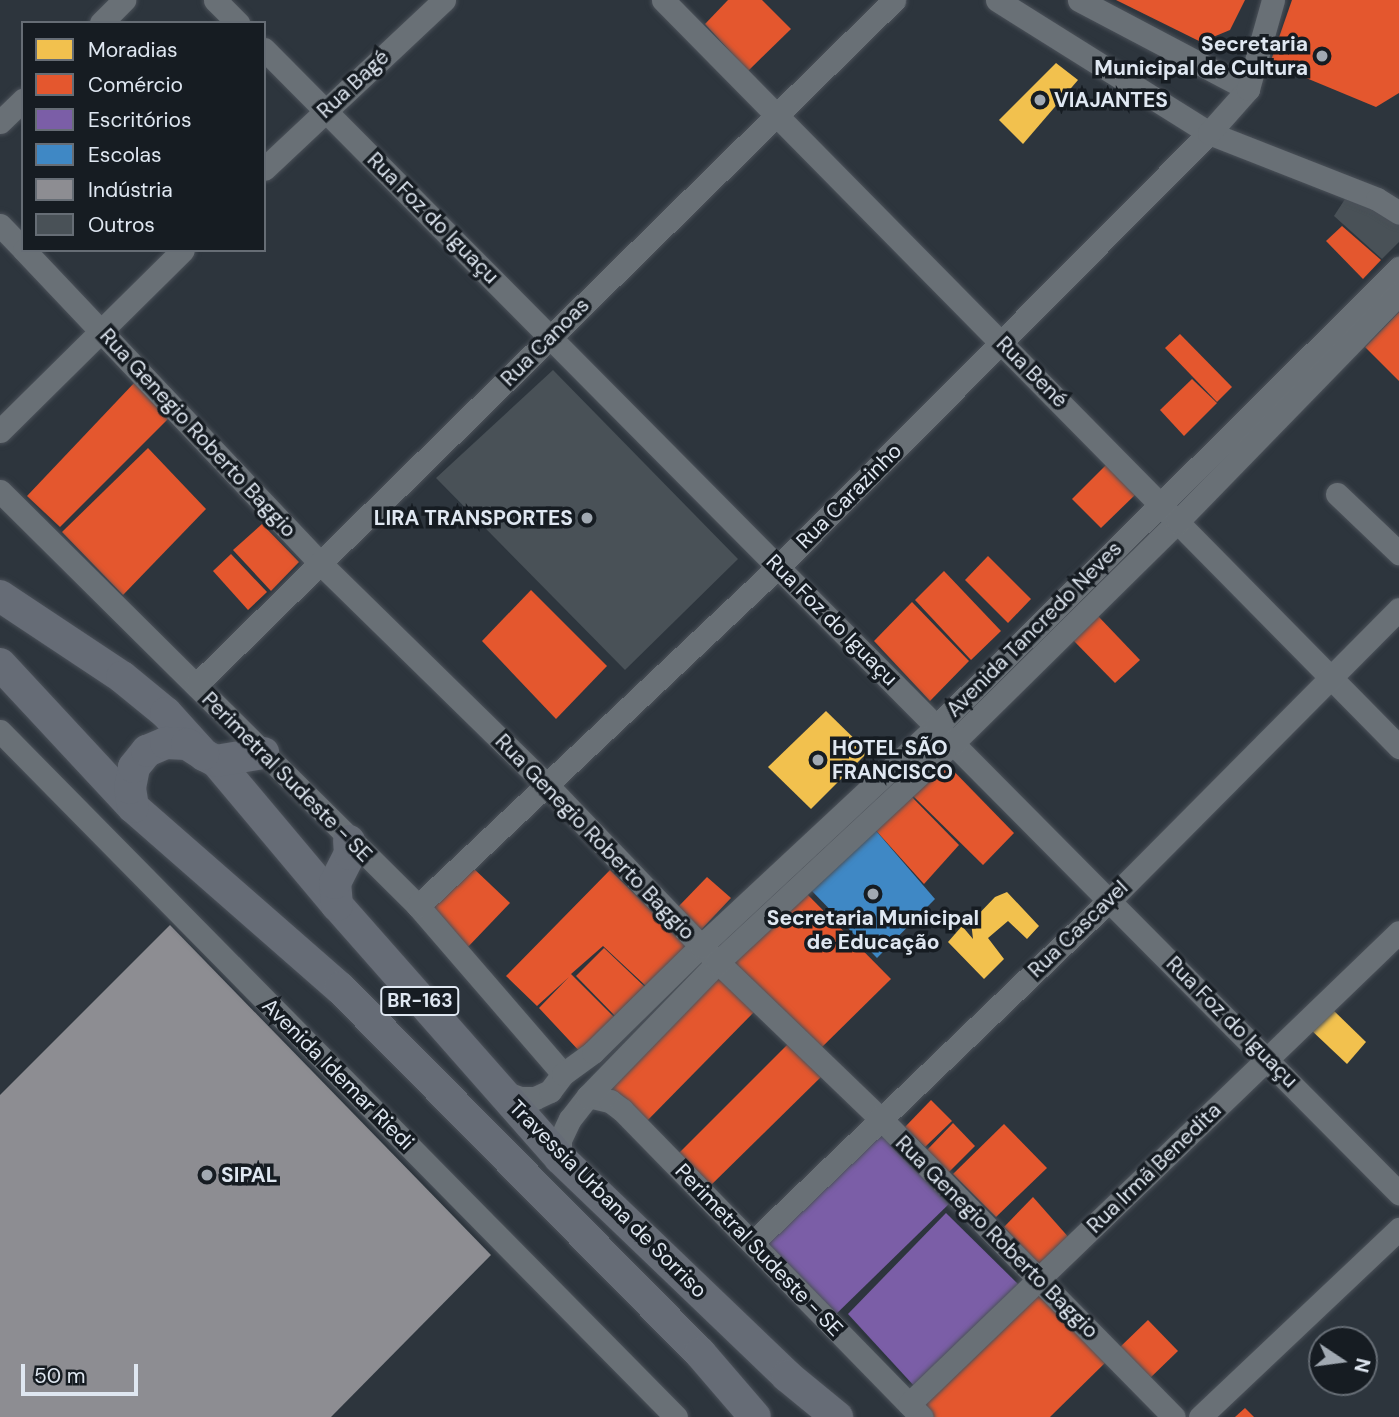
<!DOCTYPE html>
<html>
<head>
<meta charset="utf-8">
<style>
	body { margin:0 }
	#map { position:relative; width:1399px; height:1417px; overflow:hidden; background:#2d353d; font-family:"DM Sans",sans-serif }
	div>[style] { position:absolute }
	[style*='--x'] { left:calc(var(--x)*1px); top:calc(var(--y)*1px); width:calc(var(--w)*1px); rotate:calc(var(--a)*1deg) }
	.homes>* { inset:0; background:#f2c14e }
	.shops>* { inset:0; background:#e4572e }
	.offices>* { inset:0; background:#7b5ea7 }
	.schools>* { inset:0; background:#3f88c5 }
	.industry>* { inset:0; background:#8d8d92 }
	.building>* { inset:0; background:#495157 }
	.roads { filter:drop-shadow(0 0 2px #4b5159) drop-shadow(0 0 2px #4b5159) }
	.minor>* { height:23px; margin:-11.5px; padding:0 11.5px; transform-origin:11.5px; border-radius:11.5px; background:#697076 }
	.highway>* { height:32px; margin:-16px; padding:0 16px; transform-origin:16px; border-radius:16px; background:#666c76 }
	.dots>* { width:19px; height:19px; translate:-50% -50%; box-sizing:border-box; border:4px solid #161c22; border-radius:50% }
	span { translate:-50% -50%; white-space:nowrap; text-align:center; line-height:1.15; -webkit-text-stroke:7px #161c22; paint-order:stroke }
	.shield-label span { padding:2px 5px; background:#161c22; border:2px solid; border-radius:5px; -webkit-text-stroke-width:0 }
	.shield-label { font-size:19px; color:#dfe7f1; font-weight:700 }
	.poi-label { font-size:21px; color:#dfe7f1; font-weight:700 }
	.right { translate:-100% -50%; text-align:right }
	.left { translate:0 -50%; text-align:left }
	.street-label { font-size:21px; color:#dfe7f1 }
	.legend { position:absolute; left:21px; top:21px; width:245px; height:231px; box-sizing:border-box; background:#161c22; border:2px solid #666d75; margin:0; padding:9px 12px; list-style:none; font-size:21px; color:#dfe7f1 }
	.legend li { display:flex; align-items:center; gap:14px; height:35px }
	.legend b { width:35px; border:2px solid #666d75 }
	.north { position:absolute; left:1308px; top:1326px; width:70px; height:70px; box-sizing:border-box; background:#161c22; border:2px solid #666d75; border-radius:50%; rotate:103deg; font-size:19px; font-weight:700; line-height:28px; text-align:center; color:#dfe7f1 }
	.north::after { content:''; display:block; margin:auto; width:24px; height:32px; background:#a1a9b2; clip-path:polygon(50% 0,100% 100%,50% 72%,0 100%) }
	.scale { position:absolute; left:21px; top:1364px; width:117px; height:32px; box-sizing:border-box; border:4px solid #dfe7f1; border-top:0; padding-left:9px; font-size:21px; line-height:24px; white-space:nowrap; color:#dfe7f1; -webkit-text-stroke:5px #161c22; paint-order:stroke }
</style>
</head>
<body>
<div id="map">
	<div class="homes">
		<div style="clip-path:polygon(1056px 63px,1078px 80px,1023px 144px,999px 120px)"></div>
		<div style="clip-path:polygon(826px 711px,868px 752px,811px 809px,768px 767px)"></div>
		<div style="clip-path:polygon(1007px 892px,1039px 926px,1027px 939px,1008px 921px,988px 938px,1004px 959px,984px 979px,948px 942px,962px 926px,973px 939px,971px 922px,995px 897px)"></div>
		<div style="clip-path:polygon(1330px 1007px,1366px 1042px,1347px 1064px,1310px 1029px)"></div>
	</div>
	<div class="shops">
		<div style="clip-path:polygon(728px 0,762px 0,791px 29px,748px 71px,705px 24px)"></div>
		<div style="clip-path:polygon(1116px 0,1245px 0,1230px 30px,1201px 42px)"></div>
		<div style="clip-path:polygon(1292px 0,1399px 0,1399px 93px,1376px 107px,1270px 63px)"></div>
		<div style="clip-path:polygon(1342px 226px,1381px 260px,1363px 279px,1326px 241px)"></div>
		<div style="clip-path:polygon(1399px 312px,1399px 381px,1365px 347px)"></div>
		<div style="clip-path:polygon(1180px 334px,1232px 387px,1217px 402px,1165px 348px)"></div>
		<div style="clip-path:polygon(1192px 379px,1217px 403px,1184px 436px,1160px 410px)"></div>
		<div style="clip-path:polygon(135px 382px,168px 419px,60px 527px,27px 496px)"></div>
		<div style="clip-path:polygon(148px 448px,206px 509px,123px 595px,62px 532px)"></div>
		<div style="clip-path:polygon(1107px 464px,1137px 493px,1101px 528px,1072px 499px)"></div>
		<div style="clip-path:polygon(262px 524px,299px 562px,271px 591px,233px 550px)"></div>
		<div style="clip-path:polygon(231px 554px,267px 592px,248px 610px,213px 571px)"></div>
		<div style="clip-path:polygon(988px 556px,1031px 599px,1008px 623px,965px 580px)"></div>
		<div style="clip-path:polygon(944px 571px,1001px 631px,971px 660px,915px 600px)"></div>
		<div style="clip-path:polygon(531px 590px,607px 666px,556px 719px,482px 641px)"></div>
		<div style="clip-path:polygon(912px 602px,969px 661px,930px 701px,874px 641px)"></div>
		<div style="clip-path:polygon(1098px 616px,1140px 660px,1115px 683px,1073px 640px)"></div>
		<div style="clip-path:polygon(939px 756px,1014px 833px,983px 865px,906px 789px)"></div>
		<div style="clip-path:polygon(906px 791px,959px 845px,924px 884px,871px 825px)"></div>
		<div style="clip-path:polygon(471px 866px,510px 903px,466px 949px,428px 908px)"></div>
		<div style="clip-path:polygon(610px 870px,687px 946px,647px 987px,603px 946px,571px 974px,616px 1019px,582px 1054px,539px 1008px,569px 977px,537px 1006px,506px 976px)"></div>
		<div style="clip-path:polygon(707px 877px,731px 898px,700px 931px,678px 907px)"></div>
		<div style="clip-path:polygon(804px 891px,891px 979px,818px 1051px,730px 963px)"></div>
		<div style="clip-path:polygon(604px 948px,646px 988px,617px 1018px,576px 976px)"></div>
		<div style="clip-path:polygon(718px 975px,756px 1010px,643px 1125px,610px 1091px)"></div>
		<div style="clip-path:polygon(789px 1043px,823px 1075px,706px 1190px,675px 1157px)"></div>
		<div style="clip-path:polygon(931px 1100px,952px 1121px,925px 1147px,905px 1127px)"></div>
		<div style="clip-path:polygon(953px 1123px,975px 1146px,948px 1173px,927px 1150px)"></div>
		<div style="clip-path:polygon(1004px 1124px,1047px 1168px,996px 1217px,953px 1174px)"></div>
		<div style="clip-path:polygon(1033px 1197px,1071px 1240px,1042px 1268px,1004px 1227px)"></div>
		<div style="clip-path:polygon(1042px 1287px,1109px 1359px,1050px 1417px,930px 1417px,920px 1406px)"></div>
		<div style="clip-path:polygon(1148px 1320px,1178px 1351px,1148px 1380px,1118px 1349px)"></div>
		<div style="clip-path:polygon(1245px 1408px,1254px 1417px,1235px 1417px)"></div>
	</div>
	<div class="offices">
		<div style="clip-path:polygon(879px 1127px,953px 1200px,830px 1320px,760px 1246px)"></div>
		<div style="clip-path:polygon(946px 1213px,1018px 1284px,915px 1387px,848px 1314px)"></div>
	</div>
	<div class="schools">
		<div style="clip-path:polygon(871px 825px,935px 899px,877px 958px,810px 889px)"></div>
	</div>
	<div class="industry">
		<div style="clip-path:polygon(170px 925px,491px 1255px,331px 1417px,0 1417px,0 1095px)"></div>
	</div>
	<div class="building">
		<div style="clip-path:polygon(1345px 199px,1399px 217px,1399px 242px,1382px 259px,1334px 216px)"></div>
		<div style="clip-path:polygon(553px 370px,738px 559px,625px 670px,436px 478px)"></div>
	</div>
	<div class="roads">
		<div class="minor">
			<div style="--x:215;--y:0;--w:33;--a:45"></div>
			<div style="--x:663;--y:0;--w:1049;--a:45.42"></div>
			<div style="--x:997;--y:0;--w:250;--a:32.1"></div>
			<div style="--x:1209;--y:133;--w:180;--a:21.4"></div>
			<div style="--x:1377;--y:199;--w:26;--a:32"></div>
			<div style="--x:1079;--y:0;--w:191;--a:27.8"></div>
			<div style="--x:101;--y:23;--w:33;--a:-45"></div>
			<div style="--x:264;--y:49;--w:1612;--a:45.23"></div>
			<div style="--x:0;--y:122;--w:32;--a:-44"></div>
			<div style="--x:264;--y:169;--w:247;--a:-43.2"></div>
			<div style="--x:0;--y:225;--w:33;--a:46"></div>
			<div style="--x:24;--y:250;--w:431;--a:46.6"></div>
			<div style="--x:320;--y:563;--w:318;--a:44.4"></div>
			<div style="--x:547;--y:785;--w:223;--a:46.3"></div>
			<div style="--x:701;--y:946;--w:248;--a:43.9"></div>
			<div style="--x:880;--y:1118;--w:419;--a:45.5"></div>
			<div style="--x:0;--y:431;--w:257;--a:-44.7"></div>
			<div style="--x:0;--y:491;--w:589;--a:44.79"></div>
			<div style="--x:418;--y:906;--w:222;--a:49.2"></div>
			<div style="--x:1337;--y:494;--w:86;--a:43.6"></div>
			<div style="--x:196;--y:685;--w:978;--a:-44.46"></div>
			<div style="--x:0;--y:731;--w:963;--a:45.42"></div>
			<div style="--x:418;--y:906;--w:496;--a:-43.3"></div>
			<div style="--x:779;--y:566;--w:610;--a:-45.2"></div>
			<div style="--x:1209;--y:133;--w:59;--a:-48.4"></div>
			<div style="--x:1248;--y:89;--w:92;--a:-74.3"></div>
			<div style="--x:501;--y:1091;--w:20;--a:20"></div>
			<div style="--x:520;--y:1098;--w:15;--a:0"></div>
			<div style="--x:535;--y:1098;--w:17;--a:-25"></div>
			<div style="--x:550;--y:1091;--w:21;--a:-53"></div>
			<div style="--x:563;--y:1074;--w:37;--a:-36"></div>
			<div style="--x:593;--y:1052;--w:151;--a:-44.5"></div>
			<div style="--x:701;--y:946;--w:323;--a:-43"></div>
			<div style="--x:937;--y:726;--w:651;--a:-44.75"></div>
			<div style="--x:588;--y:1096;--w:23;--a:13"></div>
			<div style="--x:610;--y:1101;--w:15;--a:37"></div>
			<div style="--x:622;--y:1110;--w:429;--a:45.7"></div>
			<div style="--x:560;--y:1158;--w:18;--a:-90"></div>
			<div style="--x:560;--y:1140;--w:23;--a:-65"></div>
			<div style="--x:570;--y:1119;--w:29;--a:-52"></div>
			<div style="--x:588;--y:1096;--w:187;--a:-45.9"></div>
			<div style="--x:718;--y:962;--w:323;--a:-43"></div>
			<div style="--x:954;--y:742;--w:315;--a:-44.6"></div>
			<div style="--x:1178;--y:521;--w:317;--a:-45.8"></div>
			<div style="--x:752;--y:1243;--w:496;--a:-43.8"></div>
			<div style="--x:1110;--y:900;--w:410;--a:-45.2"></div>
			<div style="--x:909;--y:1404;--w:680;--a:-43.93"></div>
			<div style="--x:1200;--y:1417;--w:274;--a:-43.4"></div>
		</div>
		<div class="highway">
			<div style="--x:0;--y:596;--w:146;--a:33.6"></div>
			<div style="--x:122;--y:677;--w:57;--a:39.3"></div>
			<div style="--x:166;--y:713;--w:57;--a:47.9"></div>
			<div style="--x:204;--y:755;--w:13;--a:27"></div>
			<div style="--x:216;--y:761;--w:188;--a:50"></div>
			<div style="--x:337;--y:905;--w:337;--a:48.6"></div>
			<div style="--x:560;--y:1158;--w:315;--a:43.8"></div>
			<div style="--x:787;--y:1376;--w:65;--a:39.4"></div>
			<div style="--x:0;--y:664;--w:195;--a:47.1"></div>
			<div style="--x:133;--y:807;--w:275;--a:41.2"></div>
			<div style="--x:340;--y:988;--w:513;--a:45.4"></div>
			<div style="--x:700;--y:1353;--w:84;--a:49.3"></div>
			<div style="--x:216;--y:761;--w:48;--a:-9.7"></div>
			<div style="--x:133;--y:807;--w:19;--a:-99"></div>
			<div style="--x:130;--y:788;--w:21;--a:-79"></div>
			<div style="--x:134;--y:767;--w:21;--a:-51"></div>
			<div style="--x:147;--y:751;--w:21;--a:-23"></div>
			<div style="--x:166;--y:743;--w:21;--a:3"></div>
			<div style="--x:187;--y:744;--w:19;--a:32"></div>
			<div style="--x:337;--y:905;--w:22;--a:-95"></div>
			<div style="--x:335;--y:883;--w:33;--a:-63"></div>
			<div style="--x:350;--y:854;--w:13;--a:-94"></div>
		</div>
	</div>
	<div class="dots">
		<div style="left:1322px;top:56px;background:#a1a9b2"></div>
		<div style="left:1040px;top:100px;background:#a1a9b2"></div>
		<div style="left:587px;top:518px;background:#a1a9b2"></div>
		<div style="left:818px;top:760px;background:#a1a9b2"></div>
		<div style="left:873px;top:894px;background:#a1a9b2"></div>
		<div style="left:207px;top:1175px;background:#a1a9b2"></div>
	</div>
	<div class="shield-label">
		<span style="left:420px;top:1001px">BR-163</span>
	</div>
	<div class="poi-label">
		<span class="right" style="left:1308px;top:56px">Secretaria<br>Municipal de Cultura</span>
		<span class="left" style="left:1054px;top:100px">VIAJANTES</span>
		<span class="right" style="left:573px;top:518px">LIRA TRANSPORTES</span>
		<span class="left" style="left:832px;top:760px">HOTEL SÃO<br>FRANCISCO</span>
		<span style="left:873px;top:930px">Secretaria Municipal<br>de Educação</span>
		<span class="left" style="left:221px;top:1175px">SIPAL</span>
	</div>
	<div class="street-label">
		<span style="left:353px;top:84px;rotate:-43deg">Rua Bagé</span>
		<span style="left:433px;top:218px;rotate:45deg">Rua Foz do Iguaçu</span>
		<span style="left:545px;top:342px;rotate:-45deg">Rua Canoas</span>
		<span style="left:1032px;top:372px;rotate:45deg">Rua Bené</span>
		<span style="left:198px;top:433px;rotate:47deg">Rua Genegio Roberto Baggio</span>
		<span style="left:849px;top:496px;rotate:-45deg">Rua Carazinho</span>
		<span style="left:832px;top:620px;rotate:45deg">Rua Foz do Iguaçu</span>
		<span style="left:1034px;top:629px;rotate:-45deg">Avenida Tancredo Neves</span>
		<span style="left:287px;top:777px;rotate:45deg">Perimetral Sudeste - SE</span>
		<span style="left:595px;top:837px;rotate:46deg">Rua Genegio Roberto Baggio</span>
		<span style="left:1078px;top:929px;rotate:-44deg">Rua Cascavel</span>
		<span style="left:1232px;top:1022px;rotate:45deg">Rua Foz do Iguaçu</span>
		<span style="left:338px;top:1074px;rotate:45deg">Avenida Idemar Riedi</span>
		<span style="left:1154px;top:1168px;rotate:-44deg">Rua Irmã Benedita</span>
		<span style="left:608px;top:1199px;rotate:45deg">Travessia Urbana de Sorriso</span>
		<span style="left:997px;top:1237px;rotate:45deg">Rua Genegio Roberto Baggio</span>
		<span style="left:759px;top:1250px;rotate:46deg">Perimetral Sudeste - SE</span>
	</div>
	<ul class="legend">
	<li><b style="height:19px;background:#f2c14e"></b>Moradias</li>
	<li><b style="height:19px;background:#e4572e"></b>Comércio</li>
	<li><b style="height:19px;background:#7b5ea7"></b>Escritórios</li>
	<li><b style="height:19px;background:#3f88c5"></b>Escolas</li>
	<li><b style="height:19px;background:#8d8d92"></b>Indústria</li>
	<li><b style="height:19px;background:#495157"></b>Outros</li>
	</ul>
	<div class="north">N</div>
	<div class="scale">50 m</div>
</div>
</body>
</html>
